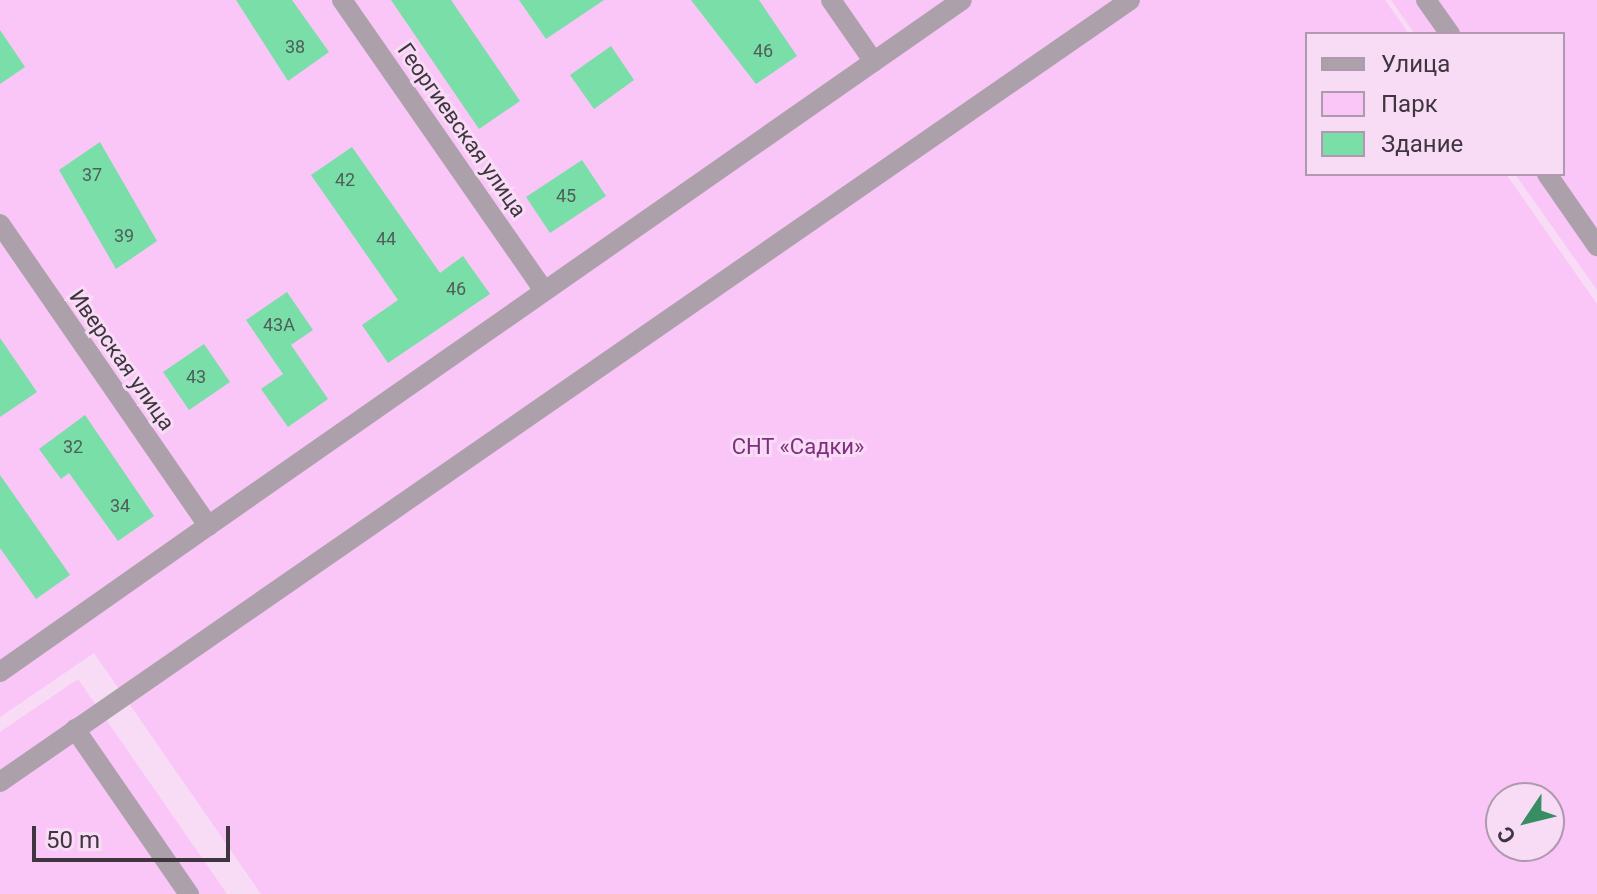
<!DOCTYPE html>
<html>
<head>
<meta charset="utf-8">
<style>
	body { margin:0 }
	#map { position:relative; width:1597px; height:894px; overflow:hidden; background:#f8dcf6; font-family:Roboto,sans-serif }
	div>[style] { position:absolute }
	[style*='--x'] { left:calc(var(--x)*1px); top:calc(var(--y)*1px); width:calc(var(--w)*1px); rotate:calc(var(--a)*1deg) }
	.green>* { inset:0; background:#fac5f7 }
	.building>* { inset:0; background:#79dea8 }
	.minor>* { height:20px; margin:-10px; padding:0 10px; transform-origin:10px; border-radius:10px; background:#aca0ab }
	span { translate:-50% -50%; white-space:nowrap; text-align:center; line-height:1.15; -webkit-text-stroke:6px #f8dcf6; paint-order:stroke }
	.number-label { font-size:18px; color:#4e5f59 }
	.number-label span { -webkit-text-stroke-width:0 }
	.street-label { font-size:22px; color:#3f353f }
	.park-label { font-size:22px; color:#7f2d7e }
	.legend { position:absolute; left:1305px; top:32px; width:260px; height:144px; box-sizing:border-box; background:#f8dcf6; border:2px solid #ae99ad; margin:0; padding:10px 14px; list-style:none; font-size:24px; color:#3f353f }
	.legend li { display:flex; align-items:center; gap:16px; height:40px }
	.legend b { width:40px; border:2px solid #ae99ad }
	.north { position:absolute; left:1485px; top:782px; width:80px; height:80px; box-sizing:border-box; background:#f8dcf6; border:2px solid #ae99ad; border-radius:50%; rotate:235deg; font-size:22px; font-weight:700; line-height:32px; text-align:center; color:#3f353f }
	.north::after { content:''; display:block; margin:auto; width:28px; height:36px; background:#378e63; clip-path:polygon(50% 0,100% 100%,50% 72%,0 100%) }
	.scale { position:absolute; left:32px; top:826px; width:198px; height:36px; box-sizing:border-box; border:4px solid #3f353f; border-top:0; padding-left:10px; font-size:24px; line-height:28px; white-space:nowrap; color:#3f353f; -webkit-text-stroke:6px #f8dcf6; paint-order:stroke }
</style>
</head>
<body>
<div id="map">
	<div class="green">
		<div style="clip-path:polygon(evenodd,0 0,1385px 0,1409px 34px,1307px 34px,1307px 174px,1506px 174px,1597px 304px,1597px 894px,261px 894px,94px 653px,0 717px,0 0,1501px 798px,1549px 798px,1549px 846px,1501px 846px,1501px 798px)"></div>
		<div style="clip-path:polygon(1391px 0,1597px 0,1597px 290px,1515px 174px,1563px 174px,1563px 34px,1415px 34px)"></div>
		<div style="clip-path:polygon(78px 679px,227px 894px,0 894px,0 732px)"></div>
	</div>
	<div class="building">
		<div style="clip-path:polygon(236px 0,292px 0,329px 52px,288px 81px)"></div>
		<div style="clip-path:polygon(391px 0,451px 0,520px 101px,479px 129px)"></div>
		<div style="clip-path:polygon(519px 0,604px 0,546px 39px)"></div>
		<div style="clip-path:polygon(691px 0,759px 0,797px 56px,756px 84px)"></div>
		<div style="clip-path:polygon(0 30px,25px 67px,0 84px)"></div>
		<div style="clip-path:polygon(611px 46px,634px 80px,594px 109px,570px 75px)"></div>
		<div style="clip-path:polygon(100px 142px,157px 241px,116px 269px,59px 170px)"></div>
		<div style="clip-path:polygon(352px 147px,440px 273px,463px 256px,490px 294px,388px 363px,362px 325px,398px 300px,311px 175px)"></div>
		<div style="clip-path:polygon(582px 160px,606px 196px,550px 233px,526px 197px)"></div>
		<div style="clip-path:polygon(287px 292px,313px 330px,291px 345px,328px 399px,288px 427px,261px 389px,283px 374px,246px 320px)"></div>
		<div style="clip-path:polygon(0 338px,37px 392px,0 417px)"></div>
		<div style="clip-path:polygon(204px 344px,230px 382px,189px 410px,163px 372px)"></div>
		<div style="clip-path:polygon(85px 415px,154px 516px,118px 541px,69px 473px,61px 479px,39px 449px)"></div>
		<div style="clip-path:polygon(0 475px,70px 575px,36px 599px,0 548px)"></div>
	</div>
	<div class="minor">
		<div style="--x:342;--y:0;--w:352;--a:55.2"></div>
		<div style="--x:831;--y:0;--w:75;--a:55.3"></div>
		<div style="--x:1426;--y:0;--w:42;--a:54.8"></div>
		<div style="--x:1547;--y:174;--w:88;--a:55.2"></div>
		<div style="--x:0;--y:224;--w:367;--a:55.4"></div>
		<div style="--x:208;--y:526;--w:919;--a:-34.9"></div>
		<div style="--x:0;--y:672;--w:254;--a:-35.1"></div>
		<div style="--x:75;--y:729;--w:201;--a:55.4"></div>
		<div style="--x:0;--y:782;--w:1374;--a:-34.68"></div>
	</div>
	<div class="number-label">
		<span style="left:295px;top:47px">38</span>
		<span style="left:763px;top:51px">46</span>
		<span style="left:92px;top:175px">37</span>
		<span style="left:345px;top:180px">42</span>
		<span style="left:566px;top:196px">45</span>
		<span style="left:124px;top:236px">39</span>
		<span style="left:386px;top:239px">44</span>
		<span style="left:456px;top:289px">46</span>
		<span style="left:279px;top:325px">43А</span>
		<span style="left:196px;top:377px">43</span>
		<span style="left:73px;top:447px">32</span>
		<span style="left:120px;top:506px">34</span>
	</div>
	<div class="street-label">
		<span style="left:462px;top:130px;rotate:55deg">Георгиевская улица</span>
		<span style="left:122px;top:360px;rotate:55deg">Иверская улица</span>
	</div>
	<div class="park-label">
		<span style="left:798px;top:447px">СНТ «Садки»</span>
	</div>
	<ul class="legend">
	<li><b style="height:10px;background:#aca0ab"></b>Улица</li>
	<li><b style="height:22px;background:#fac5f7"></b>Парк</li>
	<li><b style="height:22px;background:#79dea8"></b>Здание</li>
	</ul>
	<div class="north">С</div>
	<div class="scale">50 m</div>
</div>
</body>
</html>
